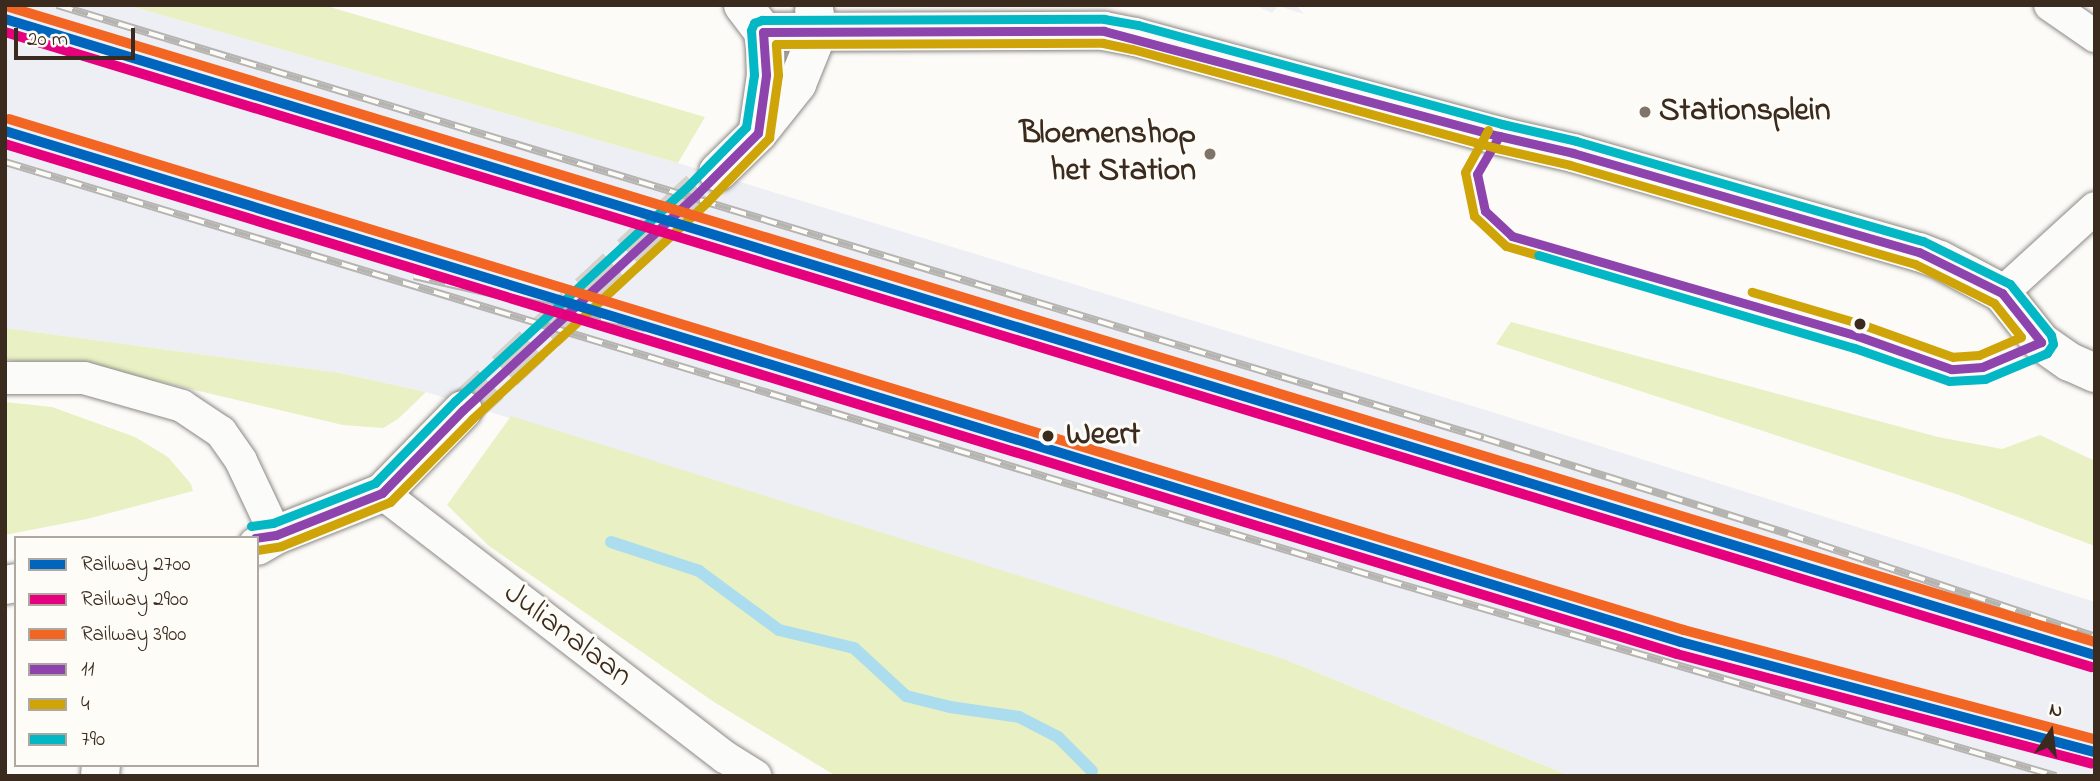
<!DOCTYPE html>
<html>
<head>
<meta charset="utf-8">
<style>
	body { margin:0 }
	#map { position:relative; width:2100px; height:781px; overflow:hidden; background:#fcfbf8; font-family:"Indie Flower",sans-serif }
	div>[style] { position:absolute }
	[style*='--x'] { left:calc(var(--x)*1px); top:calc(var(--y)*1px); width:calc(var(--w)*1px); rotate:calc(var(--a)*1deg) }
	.built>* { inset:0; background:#eeeff4 }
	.green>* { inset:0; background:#e9f0c4 }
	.stream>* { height:12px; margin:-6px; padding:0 6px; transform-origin:6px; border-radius:6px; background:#abddee }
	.tertiary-tunnel>* { height:38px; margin-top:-19px; transform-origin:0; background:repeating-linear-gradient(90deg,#d5d1cc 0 38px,transparent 0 57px) }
	.roads { filter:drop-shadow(0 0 2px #8d8985) drop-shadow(0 0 2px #8d8985) }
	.minor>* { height:32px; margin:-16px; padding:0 16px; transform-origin:16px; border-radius:16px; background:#fbfbf9 }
	.tertiary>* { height:38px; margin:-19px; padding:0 19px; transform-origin:19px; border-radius:19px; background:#fbfbf9 }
	.rail>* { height:8px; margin-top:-4px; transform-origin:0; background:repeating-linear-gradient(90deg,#fdfcf7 0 16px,#b6b4b1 0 32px); box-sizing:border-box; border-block:2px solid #b6b4b1 }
	.bus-1>* { height:9px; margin:-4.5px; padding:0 4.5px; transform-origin:4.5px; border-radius:4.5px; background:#8e44ad }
	.bus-2>* { height:9px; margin:-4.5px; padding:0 4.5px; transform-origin:4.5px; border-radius:4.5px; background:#cea408 }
	.bus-3>* { height:9px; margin:-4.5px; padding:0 4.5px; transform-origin:4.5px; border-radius:4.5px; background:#03b7c4 }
	.rail-1>* { height:10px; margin:-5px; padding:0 5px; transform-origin:5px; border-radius:5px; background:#0065bd }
	.rail-2>* { height:10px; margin:-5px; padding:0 5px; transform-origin:5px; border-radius:5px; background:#e5007d }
	.rail-3>* { height:10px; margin:-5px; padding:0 5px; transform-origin:5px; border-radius:5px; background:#f26522 }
	.dots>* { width:19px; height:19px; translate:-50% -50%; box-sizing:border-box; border:4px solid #fdfcf7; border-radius:50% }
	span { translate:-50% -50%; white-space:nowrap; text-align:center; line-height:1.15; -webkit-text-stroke:6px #fdfcf7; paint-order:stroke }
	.poi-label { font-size:32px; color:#3b2a1e; font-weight:700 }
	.left { translate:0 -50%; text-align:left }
	.right { translate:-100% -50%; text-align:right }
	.stop-label { font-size:32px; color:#3b2a1e; font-weight:700 }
	.street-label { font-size:32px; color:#3b2a1e }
	.frame { position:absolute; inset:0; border:7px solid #3b2a1e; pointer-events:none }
	.legend { position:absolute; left:14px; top:536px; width:245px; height:231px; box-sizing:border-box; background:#fdfcf7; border:2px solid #afa8a0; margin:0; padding:9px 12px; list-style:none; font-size:21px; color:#3b2a1e }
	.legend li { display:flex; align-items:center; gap:14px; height:35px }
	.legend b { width:35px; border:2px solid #afa8a0 }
	.north { position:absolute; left:2016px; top:697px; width:70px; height:70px; -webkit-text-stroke:5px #fdfcf7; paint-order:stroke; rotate:13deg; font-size:19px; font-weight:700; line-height:28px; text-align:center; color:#3b2a1e }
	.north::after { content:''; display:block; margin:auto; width:24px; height:32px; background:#3b2a1e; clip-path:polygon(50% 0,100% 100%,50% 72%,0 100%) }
	.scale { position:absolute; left:14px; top:28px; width:121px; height:32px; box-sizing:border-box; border:4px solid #3b2a1e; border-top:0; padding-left:9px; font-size:21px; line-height:24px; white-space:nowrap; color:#3b2a1e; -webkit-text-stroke:5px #fdfcf7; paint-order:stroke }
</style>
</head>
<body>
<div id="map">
	<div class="built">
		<div style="clip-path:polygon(5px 5px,127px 5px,678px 163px,1492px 412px,2095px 602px,2095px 776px,1570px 776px,1284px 659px,426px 392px,340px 373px,5px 328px)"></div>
		<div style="clip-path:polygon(1254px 5px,1296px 5px,1304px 14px,1278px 6px,1272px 13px)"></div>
	</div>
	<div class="green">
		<div style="clip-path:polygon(127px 5px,323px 5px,705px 117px,678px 163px)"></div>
		<div style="clip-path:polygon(1511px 322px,1938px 437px,2002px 449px,2040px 435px,2095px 461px,2095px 546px,1959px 495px,1496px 344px)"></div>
		<div style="clip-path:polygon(5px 328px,340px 373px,426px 392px,398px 419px,383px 428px,343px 425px,157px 381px,108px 379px,5px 359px)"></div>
		<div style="clip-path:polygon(5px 402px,52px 407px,135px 437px,168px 457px,191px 484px,193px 491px,87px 519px,5px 535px)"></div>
		<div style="clip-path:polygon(511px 416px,1284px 659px,1570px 776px,1101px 776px,1093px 771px,1091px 776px,836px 776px,714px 702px,489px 546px,447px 505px)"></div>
	</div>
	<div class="stream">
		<div style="--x:611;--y:542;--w:93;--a:18.2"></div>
		<div style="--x:699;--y:571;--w:99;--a:36.4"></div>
		<div style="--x:779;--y:630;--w:77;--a:13.5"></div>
		<div style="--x:854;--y:648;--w:71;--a:42.7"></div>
		<div style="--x:906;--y:696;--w:45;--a:14"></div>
		<div style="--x:950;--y:707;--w:70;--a:8.2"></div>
		<div style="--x:1019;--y:717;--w:44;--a:27.1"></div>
		<div style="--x:1058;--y:737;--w:48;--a:45"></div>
	</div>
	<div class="tertiary-tunnel">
		<div style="--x:463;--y:410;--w:349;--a:-43"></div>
	</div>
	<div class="roads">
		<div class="minor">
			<div style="--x:2050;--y:5;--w:55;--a:34.6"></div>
			<div style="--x:2002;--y:293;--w:126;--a:-42.4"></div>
			<div style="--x:5;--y:378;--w:79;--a:0"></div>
			<div style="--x:84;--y:378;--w:102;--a:15.9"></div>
			<div style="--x:182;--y:406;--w:47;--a:33.7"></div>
			<div style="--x:221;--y:432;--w:35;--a:55"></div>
			<div style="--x:241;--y:461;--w:82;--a:64.7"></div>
			<div style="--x:382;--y:493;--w:433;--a:37.6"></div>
			<div style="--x:725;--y:757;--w:36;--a:32"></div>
		</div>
		<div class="tertiary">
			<div style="--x:743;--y:5;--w:34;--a:53"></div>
			<div style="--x:763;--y:32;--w:17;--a:83"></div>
			<div style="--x:765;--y:49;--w:26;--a:88"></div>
			<div style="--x:766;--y:75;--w:56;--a:98.3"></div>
			<div style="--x:763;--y:32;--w:341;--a:-0.2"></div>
			<div style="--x:1104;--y:31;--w:32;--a:11"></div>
			<div style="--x:1135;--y:37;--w:377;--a:15.2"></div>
			<div style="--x:1499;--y:136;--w:76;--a:12.9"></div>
			<div style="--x:1573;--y:153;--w:360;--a:16"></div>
			<div style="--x:1919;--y:252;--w:22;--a:21"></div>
			<div style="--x:1940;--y:260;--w:70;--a:28"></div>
			<div style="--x:2002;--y:293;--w:63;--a:51.5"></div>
			<div style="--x:2041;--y:342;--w:35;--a:35"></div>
			<div style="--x:2070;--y:362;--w:27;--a:24"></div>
			<div style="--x:718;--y:172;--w:56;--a:-44.3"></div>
			<div style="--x:758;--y:133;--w:63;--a:-51.5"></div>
			<div style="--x:797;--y:84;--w:56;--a:-68"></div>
			<div style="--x:818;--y:32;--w:22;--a:-100"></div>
			<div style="--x:257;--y:546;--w:22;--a:-30"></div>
			<div style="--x:276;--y:535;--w:114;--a:-21.6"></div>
			<div style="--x:382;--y:493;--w:116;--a:-45.7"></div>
			<div style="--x:5;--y:585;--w:11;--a:-10"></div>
			<div style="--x:100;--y:776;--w:11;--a:-85"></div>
		</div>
	</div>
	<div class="rail">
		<div style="--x:57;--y:5;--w:1491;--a:16.88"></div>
		<div style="--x:1484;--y:438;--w:319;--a:17.5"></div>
		<div style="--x:1788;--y:534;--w:324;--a:18.5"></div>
		<div style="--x:5;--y:162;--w:1443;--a:16.84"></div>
		<div style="--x:1386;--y:580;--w:698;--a:16.31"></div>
		<div style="--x:414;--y:276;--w:237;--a:12.7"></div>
	</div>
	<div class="bus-1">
		<div style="--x:1499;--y:136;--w:76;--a:12.9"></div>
		<div style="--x:1573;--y:153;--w:360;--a:16"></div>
		<div style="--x:1919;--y:252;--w:93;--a:26.3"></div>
		<div style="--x:2002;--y:293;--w:63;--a:51.5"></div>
		<div style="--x:2041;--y:342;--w:64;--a:157"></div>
		<div style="--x:1982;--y:367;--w:31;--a:176"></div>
		<div style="--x:1951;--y:369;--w:99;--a:-160.5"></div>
		<div style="--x:1858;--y:336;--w:360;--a:-163.9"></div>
		<div style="--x:1512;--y:236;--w:37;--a:-137"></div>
		<div style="--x:1485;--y:211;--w:38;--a:-102"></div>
		<div style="--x:1477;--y:174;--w:44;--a:-59.9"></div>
		<div style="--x:255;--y:538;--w:21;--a:-8"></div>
		<div style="--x:276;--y:535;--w:114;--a:-21.6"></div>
		<div style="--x:382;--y:493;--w:116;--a:-45.7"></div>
		<div style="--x:463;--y:410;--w:318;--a:-42.7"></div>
		<div style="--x:697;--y:194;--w:86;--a:-45"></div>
		<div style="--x:758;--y:133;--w:59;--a:-82.1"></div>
		<div style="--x:766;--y:75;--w:43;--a:-94"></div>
		<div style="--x:763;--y:32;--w:341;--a:-0.2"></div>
		<div style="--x:1104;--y:31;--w:409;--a:14.9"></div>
	</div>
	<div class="bus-2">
		<div style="--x:1488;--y:130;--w:48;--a:118.7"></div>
		<div style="--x:1465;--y:172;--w:45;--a:78.4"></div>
		<div style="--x:1474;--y:216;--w:44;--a:43.2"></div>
		<div style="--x:1506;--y:246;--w:33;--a:16"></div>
		<div style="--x:257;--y:550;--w:24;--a:-9"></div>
		<div style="--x:281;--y:546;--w:118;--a:-22"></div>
		<div style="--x:390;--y:502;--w:117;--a:-45.3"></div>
		<div style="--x:472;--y:419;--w:318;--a:-42.7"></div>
		<div style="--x:706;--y:203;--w:91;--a:-45.9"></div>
		<div style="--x:769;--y:138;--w:64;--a:-81.9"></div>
		<div style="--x:778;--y:75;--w:31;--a:-94"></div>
		<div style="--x:776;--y:44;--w:327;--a:-0.2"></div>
		<div style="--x:1103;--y:43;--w:30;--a:12"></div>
		<div style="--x:1132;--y:49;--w:377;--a:15.2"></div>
		<div style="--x:1496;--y:148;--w:76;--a:12.9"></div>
		<div style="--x:1570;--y:165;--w:359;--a:16"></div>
		<div style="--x:1915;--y:264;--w:88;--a:26.3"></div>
		<div style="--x:1994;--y:303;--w:43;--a:51.5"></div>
		<div style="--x:2021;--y:337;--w:46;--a:156.8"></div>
		<div style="--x:1979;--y:355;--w:26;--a:176"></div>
		<div style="--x:1953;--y:357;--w:98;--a:-160.3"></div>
		<div style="--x:1861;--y:324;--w:114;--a:-163.6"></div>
	</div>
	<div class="bus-3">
		<div style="--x:251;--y:526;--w:22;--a:-8"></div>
		<div style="--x:273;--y:523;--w:110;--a:-21.4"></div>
		<div style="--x:375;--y:483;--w:115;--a:-45.7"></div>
		<div style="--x:455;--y:401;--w:318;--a:-42.7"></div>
		<div style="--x:689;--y:185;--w:81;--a:-45.5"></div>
		<div style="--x:746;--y:127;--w:53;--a:-81.3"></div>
		<div style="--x:754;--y:75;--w:45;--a:-93.8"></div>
		<div style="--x:751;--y:30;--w:8;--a:-67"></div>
		<div style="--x:754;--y:23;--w:9;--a:-21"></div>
		<div style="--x:762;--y:20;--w:342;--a:-0.2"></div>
		<div style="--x:1104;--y:19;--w:35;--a:10"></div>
		<div style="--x:1138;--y:25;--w:377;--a:15.2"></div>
		<div style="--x:1502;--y:124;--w:76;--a:12.9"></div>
		<div style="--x:1576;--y:141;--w:361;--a:16.1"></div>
		<div style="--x:1923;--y:241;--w:97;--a:26.3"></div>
		<div style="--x:2010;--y:284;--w:65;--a:51.2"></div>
		<div style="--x:2051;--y:335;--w:9;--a:77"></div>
		<div style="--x:2053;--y:344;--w:11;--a:124"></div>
		<div style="--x:2047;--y:353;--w:67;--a:157.2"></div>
		<div style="--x:1985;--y:379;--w:36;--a:177"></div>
		<div style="--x:1949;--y:381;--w:101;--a:-160.8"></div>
		<div style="--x:1854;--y:348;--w:329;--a:-163.6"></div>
	</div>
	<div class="rail-1">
		<div style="--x:5;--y:19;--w:2185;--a:16.93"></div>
		<div style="--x:5;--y:131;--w:1752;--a:16.96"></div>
		<div style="--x:1681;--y:642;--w:428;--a:14.9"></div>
	</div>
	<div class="rail-2">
		<div style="--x:5;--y:32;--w:2181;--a:16.93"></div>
		<div style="--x:5;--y:144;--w:1748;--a:16.96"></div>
		<div style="--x:1677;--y:654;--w:429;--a:14.8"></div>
	</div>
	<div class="rail-3">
		<div style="--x:9;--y:7;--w:2181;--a:16.93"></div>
		<div style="--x:9;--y:119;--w:1751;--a:16.97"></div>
		<div style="--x:1684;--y:630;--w:425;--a:14.9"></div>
	</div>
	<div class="dots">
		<div style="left:1645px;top:112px;background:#7f736a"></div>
		<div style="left:1210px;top:154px;background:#7f736a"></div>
		<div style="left:1860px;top:324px;background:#3b2a1e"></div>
		<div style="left:1048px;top:436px;background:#3b2a1e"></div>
	</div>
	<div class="poi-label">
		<span class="left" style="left:1659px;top:112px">Stationsplein</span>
		<span class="right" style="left:1196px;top:154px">Bloemenshop<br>het Station</span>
	</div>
	<div class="stop-label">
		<span class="left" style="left:1066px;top:436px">Weert</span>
	</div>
	<div class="street-label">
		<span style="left:567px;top:636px;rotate:37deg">Julianalaan</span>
	</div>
	<div class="frame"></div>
	<ul class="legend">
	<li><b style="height:9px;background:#0065bd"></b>Railway 2700</li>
	<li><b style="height:9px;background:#e5007d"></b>Railway 2900</li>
	<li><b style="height:9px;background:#f26522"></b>Railway 3900</li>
	<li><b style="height:9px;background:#8e44ad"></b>11</li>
	<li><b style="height:9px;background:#cea408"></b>4</li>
	<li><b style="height:9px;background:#03b7c4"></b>790</li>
	</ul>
	<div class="north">N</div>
	<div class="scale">20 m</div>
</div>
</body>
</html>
